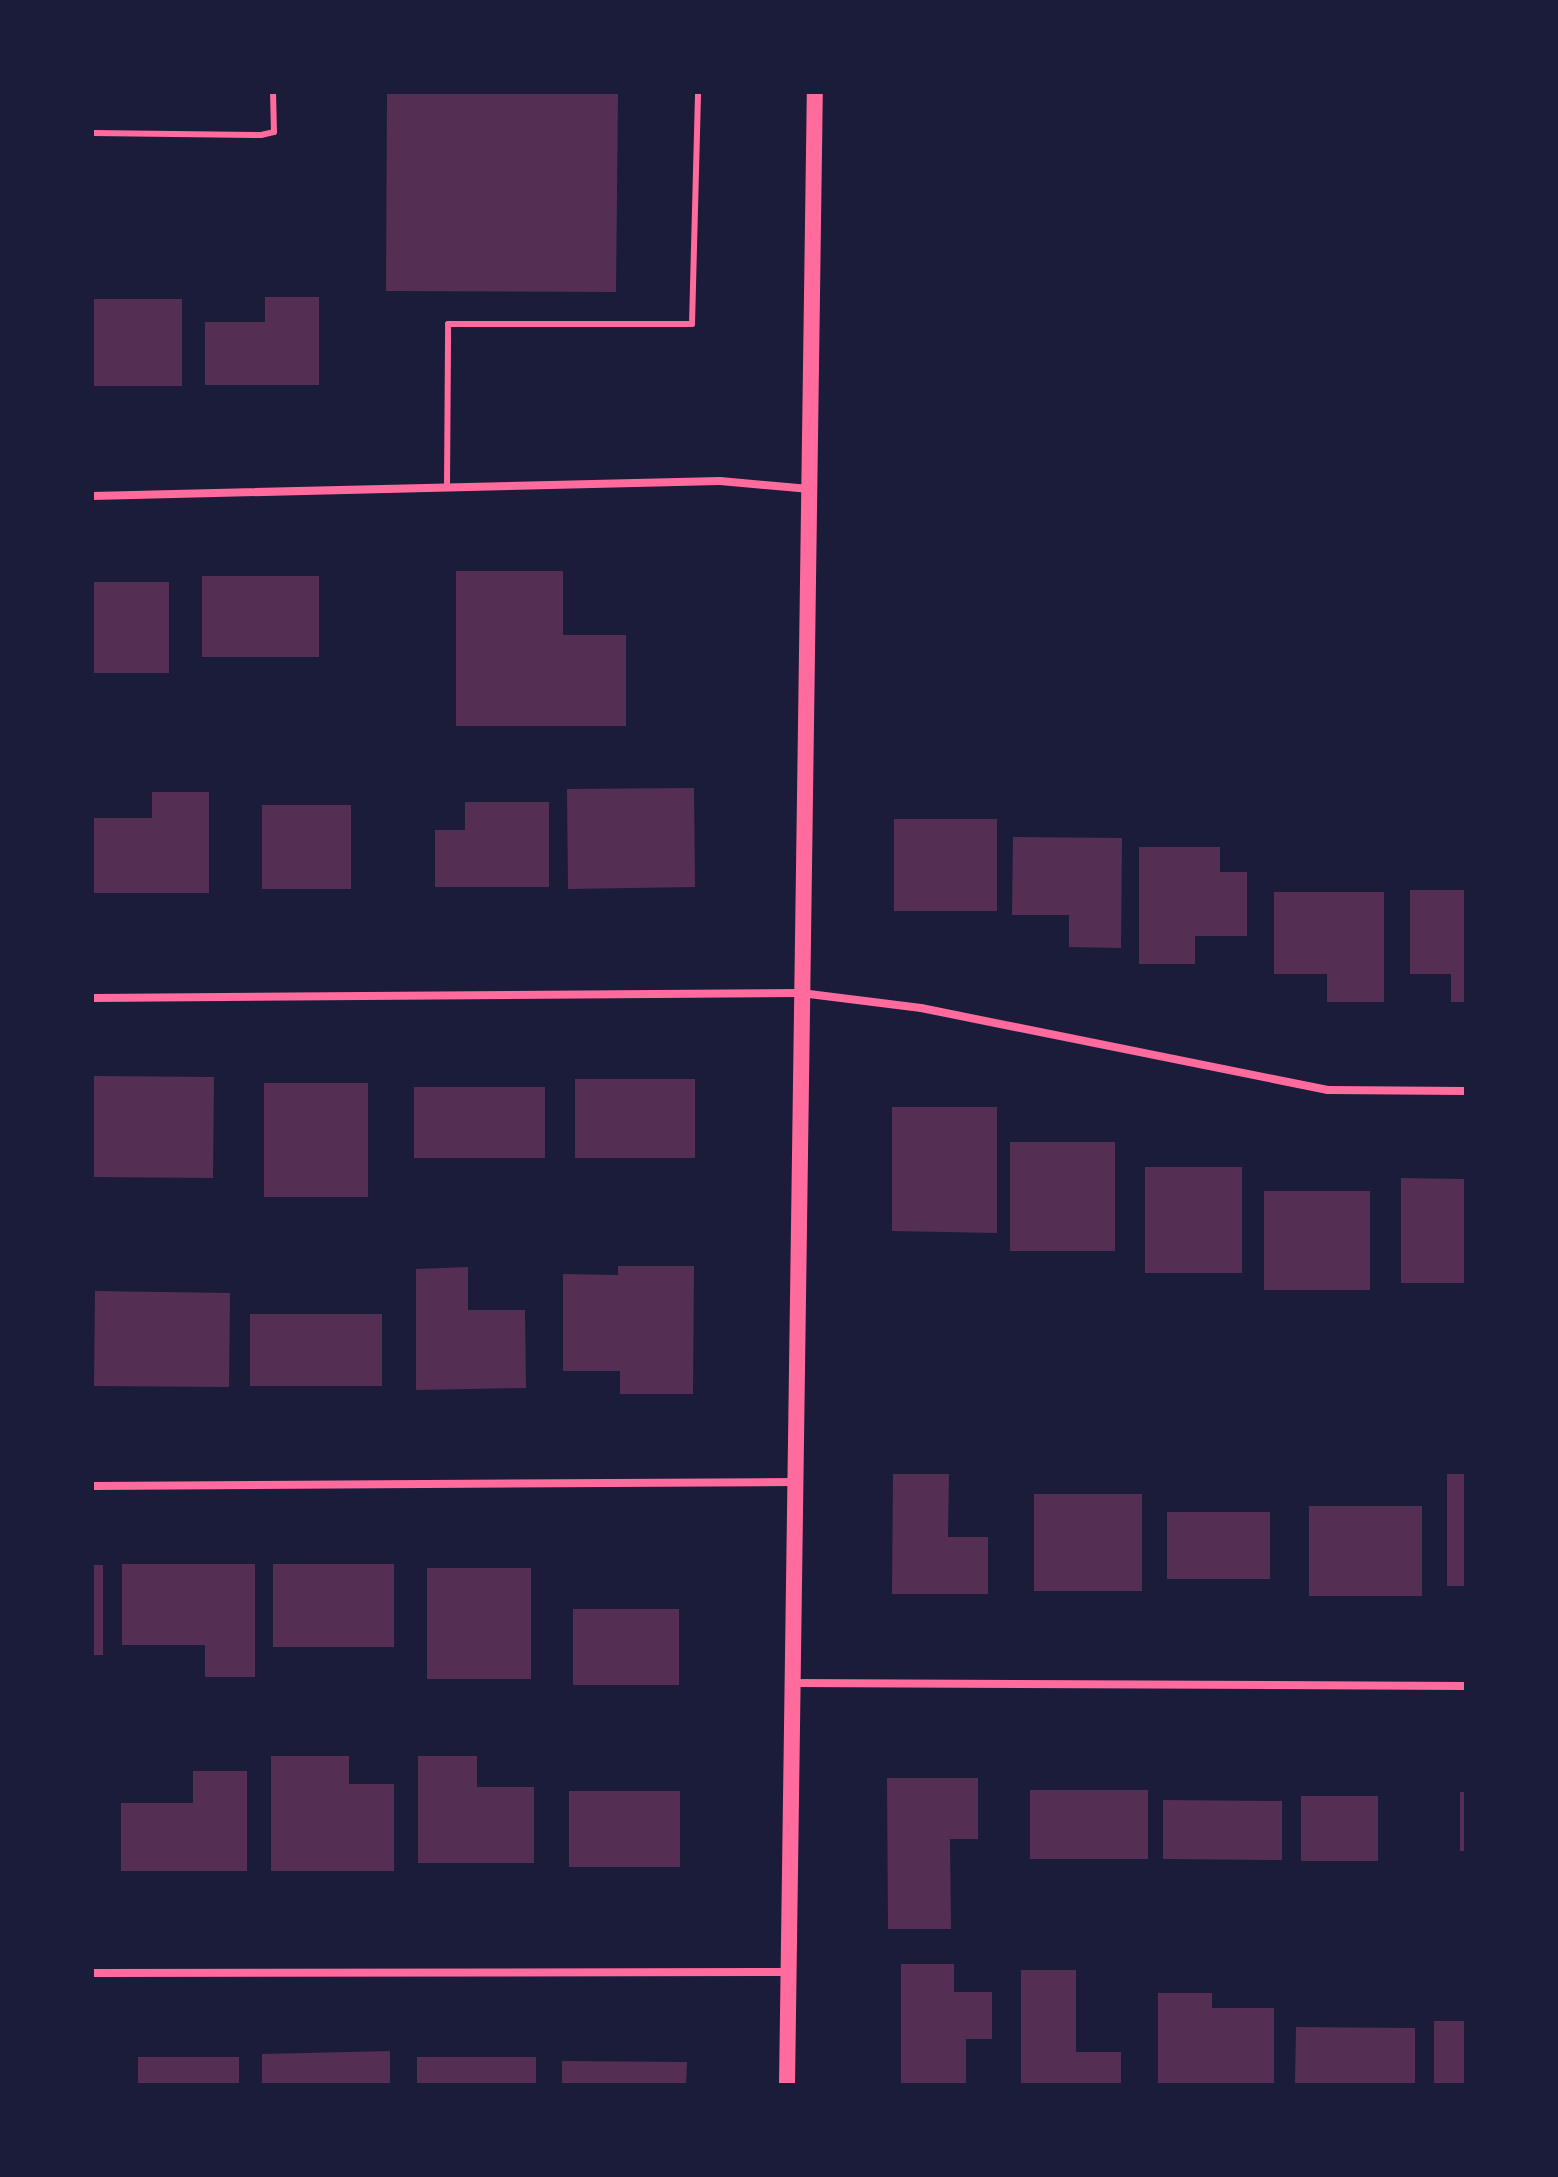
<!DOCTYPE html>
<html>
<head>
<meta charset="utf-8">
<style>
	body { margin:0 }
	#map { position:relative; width:1558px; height:2177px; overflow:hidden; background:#1b1b3a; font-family:"Libre Baskerville",serif }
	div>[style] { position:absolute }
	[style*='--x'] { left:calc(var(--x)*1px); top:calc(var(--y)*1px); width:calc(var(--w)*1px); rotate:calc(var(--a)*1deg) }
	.building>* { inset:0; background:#542f53 }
	.service>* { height:6px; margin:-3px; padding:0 3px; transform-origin:3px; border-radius:3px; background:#ff6b9d }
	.minor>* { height:8px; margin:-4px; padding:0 4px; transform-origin:4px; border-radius:4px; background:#ff6b9d }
	.secondary>* { height:16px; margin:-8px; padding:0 8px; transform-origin:8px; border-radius:8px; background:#ff6b9d }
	span { translate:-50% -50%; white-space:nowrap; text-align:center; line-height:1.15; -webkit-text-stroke:6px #1b1b3a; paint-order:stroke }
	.frame { position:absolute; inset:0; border:94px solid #1b1b3a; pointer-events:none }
</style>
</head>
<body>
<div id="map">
	<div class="building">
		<div style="clip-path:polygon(387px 92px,618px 92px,616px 292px,386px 291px)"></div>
		<div style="clip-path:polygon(265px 297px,319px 297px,319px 385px,205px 385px,205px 322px,265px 322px)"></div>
		<div style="clip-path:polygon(92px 299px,182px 299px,182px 386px,92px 386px)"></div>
		<div style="clip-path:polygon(456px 571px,563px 571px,563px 635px,626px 635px,626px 726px,456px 726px)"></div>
		<div style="clip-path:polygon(202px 576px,319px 576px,319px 657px,202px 657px)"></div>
		<div style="clip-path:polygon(92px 582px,169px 582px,169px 673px,92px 673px)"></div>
		<div style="clip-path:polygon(694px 788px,695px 887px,568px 889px,567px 789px)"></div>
		<div style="clip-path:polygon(152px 792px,209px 792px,209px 893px,92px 893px,92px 818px,152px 818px)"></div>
		<div style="clip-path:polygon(465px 802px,549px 802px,549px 887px,435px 887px,435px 830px,465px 830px)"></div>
		<div style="clip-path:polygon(262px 805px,351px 805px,351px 889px,262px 889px)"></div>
		<div style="clip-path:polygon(894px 819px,997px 819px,997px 911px,894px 911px)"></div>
		<div style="clip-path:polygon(1013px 837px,1122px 838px,1121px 948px,1069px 947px,1069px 915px,1012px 915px)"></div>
		<div style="clip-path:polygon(1139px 847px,1220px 847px,1220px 872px,1247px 872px,1247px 936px,1195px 936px,1195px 964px,1139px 964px)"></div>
		<div style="clip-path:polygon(1410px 890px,1466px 890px,1466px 1002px,1451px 1002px,1451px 974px,1410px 974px)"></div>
		<div style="clip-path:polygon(1274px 892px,1384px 892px,1384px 1002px,1327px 1002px,1327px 974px,1274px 974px)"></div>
		<div style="clip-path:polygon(92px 1076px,214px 1077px,213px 1178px,92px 1177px)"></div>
		<div style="clip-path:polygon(575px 1079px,695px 1079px,695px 1158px,575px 1158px)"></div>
		<div style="clip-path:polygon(264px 1083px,368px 1083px,368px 1197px,264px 1197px)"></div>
		<div style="clip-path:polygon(414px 1087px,545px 1087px,545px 1158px,414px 1158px)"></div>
		<div style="clip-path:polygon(892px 1107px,997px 1107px,997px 1233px,892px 1231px)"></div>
		<div style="clip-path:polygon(1010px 1142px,1115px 1142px,1115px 1251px,1010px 1251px)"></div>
		<div style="clip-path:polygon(1145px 1167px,1242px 1167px,1242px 1273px,1145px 1273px)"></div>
		<div style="clip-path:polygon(1401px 1178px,1464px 1179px,1466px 1283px,1401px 1283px)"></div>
		<div style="clip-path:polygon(1264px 1191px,1370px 1191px,1370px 1290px,1264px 1290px)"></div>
		<div style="clip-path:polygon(618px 1266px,694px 1266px,693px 1394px,620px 1394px,620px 1371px,563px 1371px,563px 1274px,618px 1275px)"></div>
		<div style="clip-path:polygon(468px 1267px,468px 1310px,525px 1310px,526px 1388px,416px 1390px,416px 1269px)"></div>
		<div style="clip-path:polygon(95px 1291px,230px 1293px,229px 1387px,94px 1386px)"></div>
		<div style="clip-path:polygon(250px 1314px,382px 1314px,382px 1386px,250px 1386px)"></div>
		<div style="clip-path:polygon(893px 1474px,949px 1474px,948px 1537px,988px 1537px,988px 1594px,892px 1594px)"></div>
		<div style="clip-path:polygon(1447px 1474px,1466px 1474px,1466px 1586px,1447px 1586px)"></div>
		<div style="clip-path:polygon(1034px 1494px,1142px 1494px,1142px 1591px,1034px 1591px)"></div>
		<div style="clip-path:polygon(1309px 1506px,1422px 1506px,1422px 1596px,1309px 1596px)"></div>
		<div style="clip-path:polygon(1167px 1512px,1270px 1512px,1270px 1579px,1167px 1579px)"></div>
		<div style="clip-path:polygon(122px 1564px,255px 1564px,255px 1677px,205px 1677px,205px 1645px,122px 1645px)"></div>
		<div style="clip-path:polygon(273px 1564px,394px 1564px,394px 1647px,273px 1647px)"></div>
		<div style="clip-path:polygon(92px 1565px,103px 1565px,103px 1655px,92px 1655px)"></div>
		<div style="clip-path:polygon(427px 1568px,531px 1568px,531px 1679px,427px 1679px)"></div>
		<div style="clip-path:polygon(573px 1609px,679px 1609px,679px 1685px,573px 1685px)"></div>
		<div style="clip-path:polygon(271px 1756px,349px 1756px,349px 1784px,394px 1784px,394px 1871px,271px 1871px)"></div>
		<div style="clip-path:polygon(418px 1756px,477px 1756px,477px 1787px,534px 1787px,534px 1863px,418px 1863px)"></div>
		<div style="clip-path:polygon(193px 1771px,247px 1771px,247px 1871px,121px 1871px,121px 1803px,193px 1803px)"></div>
		<div style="clip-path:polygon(887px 1778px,978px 1778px,978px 1839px,950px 1839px,951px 1929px,888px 1929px)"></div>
		<div style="clip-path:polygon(1030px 1790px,1148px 1790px,1148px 1859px,1030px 1859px)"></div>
		<div style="clip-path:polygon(569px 1791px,680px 1791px,680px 1867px,569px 1867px)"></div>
		<div style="clip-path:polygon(1460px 1792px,1466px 1792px,1466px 1851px,1460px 1851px)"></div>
		<div style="clip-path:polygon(1301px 1796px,1378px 1796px,1378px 1861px,1301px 1861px)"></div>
		<div style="clip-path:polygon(1163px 1800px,1282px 1801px,1282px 1860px,1163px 1859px)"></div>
		<div style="clip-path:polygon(901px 1964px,954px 1964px,954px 1992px,992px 1992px,992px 2039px,966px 2039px,966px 2085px,901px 2085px)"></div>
		<div style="clip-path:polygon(1021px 1970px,1076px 1970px,1076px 2052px,1121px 2052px,1121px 2085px,1021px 2085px)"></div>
		<div style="clip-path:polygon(1158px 1993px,1212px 1993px,1212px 2008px,1274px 2008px,1274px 2085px,1158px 2085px)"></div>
		<div style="clip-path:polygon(1434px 2021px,1466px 2021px,1466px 2085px,1434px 2085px)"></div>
		<div style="clip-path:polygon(1296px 2027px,1415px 2028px,1415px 2085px,1295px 2085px)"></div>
		<div style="clip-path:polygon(390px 2051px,390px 2085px,262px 2085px,262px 2054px)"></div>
		<div style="clip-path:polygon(138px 2057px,239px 2057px,239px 2085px,138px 2085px)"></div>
		<div style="clip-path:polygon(417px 2057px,536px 2057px,536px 2085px,417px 2085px)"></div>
		<div style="clip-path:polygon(562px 2061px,687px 2062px,686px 2085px,562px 2085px)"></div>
	</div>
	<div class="service">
		<div style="--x:92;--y:133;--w:169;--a:0.7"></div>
		<div style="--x:261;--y:135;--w:13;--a:-13"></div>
		<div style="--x:274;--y:132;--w:40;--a:-91.4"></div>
		<div style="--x:447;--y:485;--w:161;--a:-89.6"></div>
		<div style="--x:448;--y:324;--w:244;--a:0"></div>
		<div style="--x:692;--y:324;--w:232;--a:-88.5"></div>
	</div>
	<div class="minor">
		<div style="--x:92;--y:496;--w:628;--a:-1.37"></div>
		<div style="--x:720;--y:481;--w:90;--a:5.1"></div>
		<div style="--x:92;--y:998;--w:709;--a:-0.4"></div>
		<div style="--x:801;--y:993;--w:121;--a:7.1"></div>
		<div style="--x:921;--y:1008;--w:415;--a:11.4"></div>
		<div style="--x:1328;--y:1090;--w:138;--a:0.4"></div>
		<div style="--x:92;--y:1486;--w:702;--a:-0.33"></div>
		<div style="--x:791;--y:1683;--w:675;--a:0.25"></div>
		<div style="--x:92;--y:1973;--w:696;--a:-0.08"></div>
	</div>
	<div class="secondary">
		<div style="--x:787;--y:2085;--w:1993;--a:-89.2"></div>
	</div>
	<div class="frame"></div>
</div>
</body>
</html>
